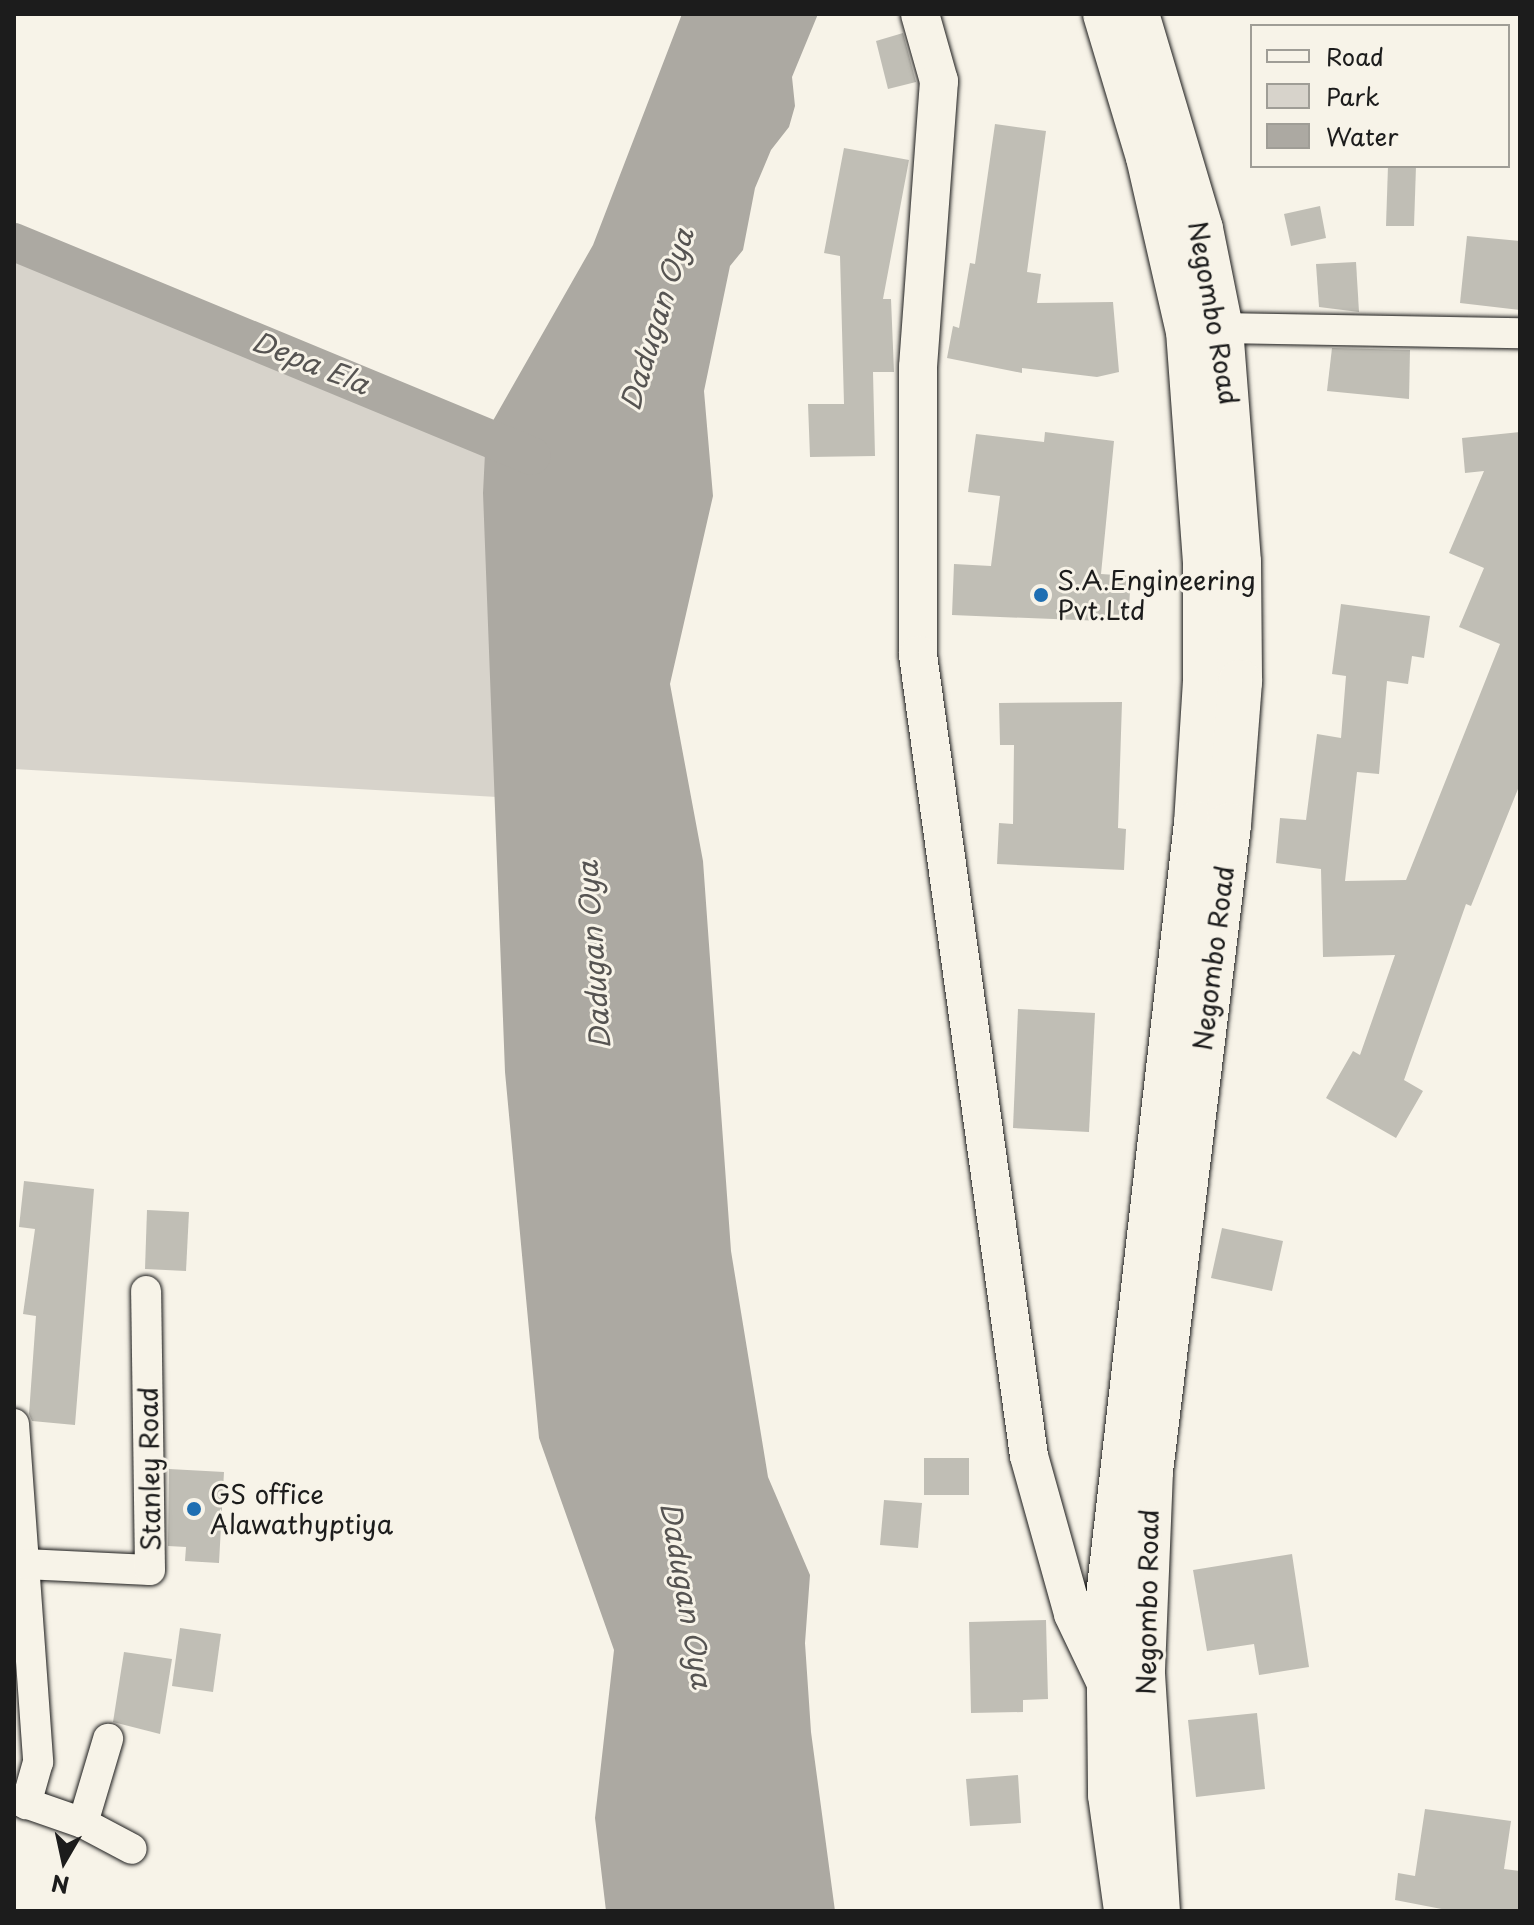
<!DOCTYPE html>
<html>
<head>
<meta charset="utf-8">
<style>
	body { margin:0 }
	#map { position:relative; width:1534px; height:1925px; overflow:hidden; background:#f7f3e8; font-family:"Playpen Sans",sans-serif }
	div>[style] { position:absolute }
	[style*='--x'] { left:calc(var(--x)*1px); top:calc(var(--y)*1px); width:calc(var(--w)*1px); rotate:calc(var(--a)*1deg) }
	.green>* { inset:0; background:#d7d3cb }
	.water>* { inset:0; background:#aca9a2 }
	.canal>* { height:38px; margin:-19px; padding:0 19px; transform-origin:19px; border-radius:19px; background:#aca9a2 }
	.building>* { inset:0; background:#c0beb5 }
	.roads { filter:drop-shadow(0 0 2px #1c1c1c) drop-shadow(0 0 2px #1c1c1c) }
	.minor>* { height:30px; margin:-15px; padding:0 15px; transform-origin:15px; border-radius:15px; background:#f7f3e8 }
	.tertiary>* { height:38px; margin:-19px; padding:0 19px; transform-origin:19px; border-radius:19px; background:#f7f3e8 }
	.trunk>* { height:44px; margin:-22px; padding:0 22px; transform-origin:22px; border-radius:22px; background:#f7f3e8 }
	.dots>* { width:22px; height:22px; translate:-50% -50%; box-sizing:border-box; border:4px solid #f7f3e8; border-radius:50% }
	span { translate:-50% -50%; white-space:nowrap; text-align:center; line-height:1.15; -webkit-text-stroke:6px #f7f3e8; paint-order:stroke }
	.street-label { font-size:26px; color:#1c1c1c }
	.poi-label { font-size:26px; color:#1c1c1c }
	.left { translate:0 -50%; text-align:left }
	.water-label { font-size:28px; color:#565452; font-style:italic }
	.frame { position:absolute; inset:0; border:16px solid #1c1c1c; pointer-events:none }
	.legend { position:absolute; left:1250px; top:24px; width:260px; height:144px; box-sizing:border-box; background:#f7f3e8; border:2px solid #9f9d96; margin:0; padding:10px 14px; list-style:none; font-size:24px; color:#1c1c1c }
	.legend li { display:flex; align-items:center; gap:16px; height:40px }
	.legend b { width:40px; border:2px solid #9f9d96 }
	.north { position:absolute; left:24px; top:1821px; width:80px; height:80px; -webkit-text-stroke:6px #f7f3e8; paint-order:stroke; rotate:189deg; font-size:22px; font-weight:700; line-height:32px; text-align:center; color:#1c1c1c }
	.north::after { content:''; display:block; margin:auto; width:28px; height:36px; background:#1c1c1c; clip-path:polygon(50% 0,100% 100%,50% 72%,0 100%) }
</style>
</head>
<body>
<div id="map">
	<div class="green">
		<div style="clip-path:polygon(14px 261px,486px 433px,497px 797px,14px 769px)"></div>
	</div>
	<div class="water">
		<div style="clip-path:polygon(682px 14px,818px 14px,792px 77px,795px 106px,789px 127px,771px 150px,755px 188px,743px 250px,730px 266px,704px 391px,713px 496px,670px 684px,703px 861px,731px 1251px,768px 1477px,810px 1575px,805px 1643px,811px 1732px,835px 1911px,606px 1911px,595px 1818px,614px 1650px,539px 1438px,505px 1072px,483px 493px,486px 433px,593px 245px)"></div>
	</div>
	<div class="canal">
		<div style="--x:14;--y:242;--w:560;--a:22.45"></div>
	</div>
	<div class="building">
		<div style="clip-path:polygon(903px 33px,916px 82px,888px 89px,876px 41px)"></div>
		<div style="clip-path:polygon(995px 124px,1046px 131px,1027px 272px,1041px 274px,1037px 303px,1113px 302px,1119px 372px,1097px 377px,1022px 368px,1022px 373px,947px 358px,953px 326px,959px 328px,970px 263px,975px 264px)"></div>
		<div style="clip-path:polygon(844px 148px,909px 160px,883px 299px,891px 299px,894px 372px,873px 372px,875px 456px,810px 457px,808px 404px,844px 404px,840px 256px,824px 253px)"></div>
		<div style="clip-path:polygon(1388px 166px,1416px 166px,1414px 226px,1386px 226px)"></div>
		<div style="clip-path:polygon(1320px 206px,1326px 238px,1291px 246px,1284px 214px)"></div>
		<div style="clip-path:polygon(1467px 236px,1520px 241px,1520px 310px,1460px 303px)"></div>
		<div style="clip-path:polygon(1356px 262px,1359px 312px,1319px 307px,1316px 264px)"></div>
		<div style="clip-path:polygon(1332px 348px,1410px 350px,1409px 399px,1327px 391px)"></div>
		<div style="clip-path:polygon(1045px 432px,1114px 441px,1101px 574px,1131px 576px,1128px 622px,952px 615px,954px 564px,991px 566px,1000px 496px,968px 492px,976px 434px,1044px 442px)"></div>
		<div style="clip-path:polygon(1520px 432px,1520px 784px,1471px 906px,1466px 904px,1404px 1080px,1423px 1091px,1396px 1138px,1326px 1098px,1353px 1051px,1360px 1055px,1395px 955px,1323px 957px,1321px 869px,1276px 863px,1280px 818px,1306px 820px,1317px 734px,1341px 738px,1346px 676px,1332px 674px,1341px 604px,1430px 616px,1424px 658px,1412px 656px,1408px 684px,1387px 681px,1379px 774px,1357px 772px,1345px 881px,1406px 880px,1500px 644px,1459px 627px,1484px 568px,1449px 553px,1484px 471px,1465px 473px,1462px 438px)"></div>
		<div style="clip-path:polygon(1122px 702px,1118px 828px,1126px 829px,1124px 870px,997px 864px,999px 823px,1013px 824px,1014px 745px,1000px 745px,999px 703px)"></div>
		<div style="clip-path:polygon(1018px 1009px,1095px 1013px,1089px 1132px,1013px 1128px)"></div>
		<div style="clip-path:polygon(24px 1181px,94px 1189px,75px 1425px,32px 1421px,29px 1414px,36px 1316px,23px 1314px,35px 1229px,19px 1227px)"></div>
		<div style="clip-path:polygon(147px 1210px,189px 1212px,186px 1271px,145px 1269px)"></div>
		<div style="clip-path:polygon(1222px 1228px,1283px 1241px,1272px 1291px,1211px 1278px)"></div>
		<div style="clip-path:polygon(924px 1458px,969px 1458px,969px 1495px,924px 1495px)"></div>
		<div style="clip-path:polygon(169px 1469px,224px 1472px,219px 1563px,185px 1561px,186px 1547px,168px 1546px)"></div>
		<div style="clip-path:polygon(884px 1500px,922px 1503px,918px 1548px,880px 1545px)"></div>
		<div style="clip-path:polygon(1292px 1554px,1309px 1667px,1259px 1675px,1254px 1644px,1207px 1651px,1193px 1570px)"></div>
		<div style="clip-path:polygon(1046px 1620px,1048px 1699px,1023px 1700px,1023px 1712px,971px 1713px,969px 1622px)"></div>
		<div style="clip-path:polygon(180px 1628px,221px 1634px,213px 1692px,172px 1686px)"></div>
		<div style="clip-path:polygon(124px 1652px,172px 1659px,160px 1734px,113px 1722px)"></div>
		<div style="clip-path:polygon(1257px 1713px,1265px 1789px,1196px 1797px,1188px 1720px)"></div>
		<div style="clip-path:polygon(1018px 1775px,1021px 1823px,970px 1826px,966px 1779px)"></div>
		<div style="clip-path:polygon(1425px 1809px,1511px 1821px,1504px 1869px,1520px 1871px,1520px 1911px,1452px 1911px,1395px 1900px,1398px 1873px,1415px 1876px)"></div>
	</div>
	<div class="roads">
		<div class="minor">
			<div style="--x:1221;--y:328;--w:299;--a:1"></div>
			<div style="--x:14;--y:1424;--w:339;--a:85.9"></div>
			<div style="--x:38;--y:1762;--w:44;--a:105.9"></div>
			<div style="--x:24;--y:1564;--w:126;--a:2.7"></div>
			<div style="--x:150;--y:1570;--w:279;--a:-90.8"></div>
			<div style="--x:14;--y:1799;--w:73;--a:19.2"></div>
			<div style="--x:83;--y:1823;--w:55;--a:28"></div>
			<div style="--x:83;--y:1823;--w:88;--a:-73.4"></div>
		</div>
		<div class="tertiary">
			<div style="--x:920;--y:14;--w:70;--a:74.2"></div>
			<div style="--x:939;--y:81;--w:287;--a:94.2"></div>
			<div style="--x:918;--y:367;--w:288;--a:90"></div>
			<div style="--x:918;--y:655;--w:809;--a:82.11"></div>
			<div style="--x:1029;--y:1456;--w:164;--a:74.4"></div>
			<div style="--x:1073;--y:1614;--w:74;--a:64.5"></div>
		</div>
		<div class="trunk">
			<div style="--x:1105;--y:14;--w:149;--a:73.3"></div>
			<div style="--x:1148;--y:157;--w:179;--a:77.1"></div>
			<div style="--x:1188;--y:331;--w:233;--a:85.8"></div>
			<div style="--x:1205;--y:563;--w:118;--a:90"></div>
			<div style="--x:1205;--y:681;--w:142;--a:93.6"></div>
			<div style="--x:1196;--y:823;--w:779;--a:96.49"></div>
			<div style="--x:1108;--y:1597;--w:198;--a:89.4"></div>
			<div style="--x:1110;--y:1795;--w:117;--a:82.1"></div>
			<div style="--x:1137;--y:14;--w:224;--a:73.4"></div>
			<div style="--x:1201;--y:229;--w:101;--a:78.6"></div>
			<div style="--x:1221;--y:328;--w:235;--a:85.6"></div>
			<div style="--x:1239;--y:562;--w:120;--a:89.5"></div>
			<div style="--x:1240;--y:682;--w:143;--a:94.4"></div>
			<div style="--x:1229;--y:825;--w:651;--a:96.88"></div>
			<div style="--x:1151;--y:1471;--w:203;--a:92.3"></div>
			<div style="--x:1143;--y:1674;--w:237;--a:86.4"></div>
		</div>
	</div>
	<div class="dots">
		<div style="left:1041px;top:595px;background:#1f6fb2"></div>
		<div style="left:194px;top:1509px;background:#1f6fb2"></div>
	</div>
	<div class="street-label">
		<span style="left:1214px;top:313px;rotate:80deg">Negombo Road</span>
		<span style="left:1213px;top:958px;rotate:-83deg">Negombo Road</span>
		<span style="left:149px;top:1469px;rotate:-91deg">Stanley Road</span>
		<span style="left:1147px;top:1602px;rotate:-89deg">Negombo Road</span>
	</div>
	<div class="poi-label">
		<span class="left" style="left:1057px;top:595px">S.A.Engineering<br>Pvt.Ltd</span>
		<span class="left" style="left:210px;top:1509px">GS office<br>Alawathyptiya</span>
	</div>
	<div class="water-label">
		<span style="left:656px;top:319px;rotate:-73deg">Dadugan Oya</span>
		<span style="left:311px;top:362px;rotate:22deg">Depa Ela</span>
		<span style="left:593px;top:955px;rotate:-94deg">Dadugan Oya</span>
		<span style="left:687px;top:1595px;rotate:80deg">Dadugan Oya</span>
	</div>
	<div class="frame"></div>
	<ul class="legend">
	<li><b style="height:10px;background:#f7f3e8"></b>Road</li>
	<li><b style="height:22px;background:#d7d3cb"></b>Park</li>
	<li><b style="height:22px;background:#aca9a2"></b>Water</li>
	</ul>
	<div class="north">N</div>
</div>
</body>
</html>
